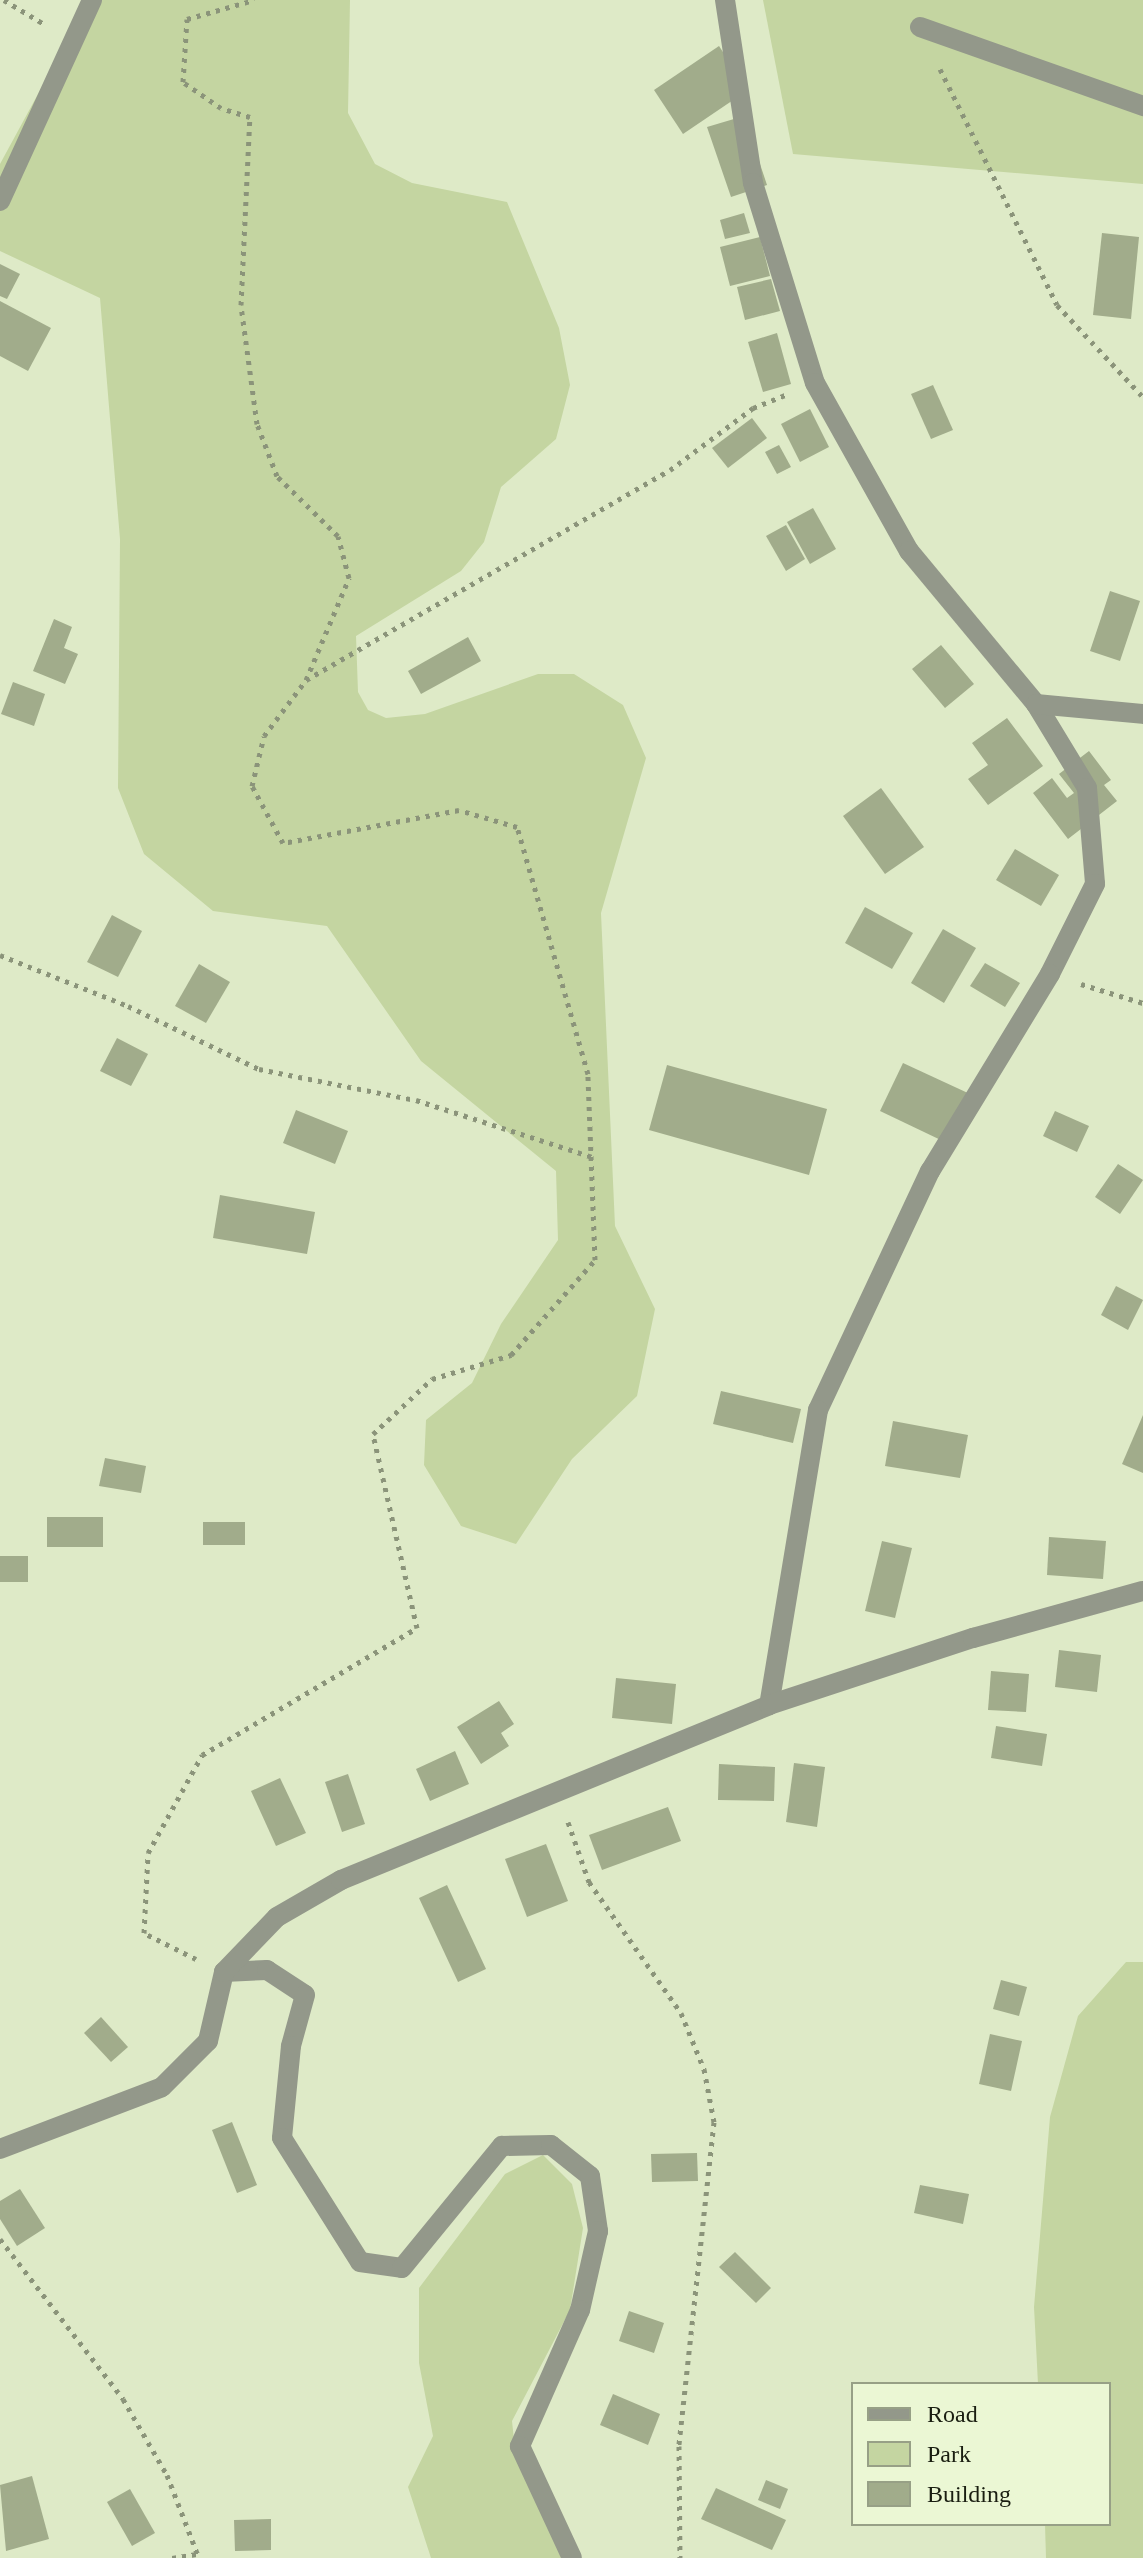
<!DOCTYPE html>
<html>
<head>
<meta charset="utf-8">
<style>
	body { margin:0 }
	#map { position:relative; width:1143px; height:2558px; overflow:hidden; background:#deeac7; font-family:"Times New Roman",serif }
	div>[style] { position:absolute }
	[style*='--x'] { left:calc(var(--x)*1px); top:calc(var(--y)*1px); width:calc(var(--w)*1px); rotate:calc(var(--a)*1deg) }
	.green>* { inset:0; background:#c4d5a1 }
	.building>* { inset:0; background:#a1ac8b }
	.path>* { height:5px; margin-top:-2.5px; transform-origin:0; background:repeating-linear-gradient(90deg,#8b947a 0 4px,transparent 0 10px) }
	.minor>* { height:20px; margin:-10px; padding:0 10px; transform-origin:10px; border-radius:10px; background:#93988a }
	span { translate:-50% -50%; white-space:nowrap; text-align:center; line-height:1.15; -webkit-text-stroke:6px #ebf7d4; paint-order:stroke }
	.legend { position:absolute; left:851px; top:2382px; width:260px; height:144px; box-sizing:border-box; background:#ebf7d4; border:2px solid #97a086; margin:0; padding:10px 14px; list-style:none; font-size:24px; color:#1a1e11 }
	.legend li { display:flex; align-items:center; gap:16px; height:40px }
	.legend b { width:40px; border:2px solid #97a086 }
</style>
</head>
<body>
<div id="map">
	<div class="green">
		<div style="clip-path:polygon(99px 0,350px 0,348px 113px,375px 164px,412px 183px,507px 202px,559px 328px,570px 385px,556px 439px,501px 487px,484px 542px,461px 571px,356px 636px,358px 692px,368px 710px,386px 718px,425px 714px,538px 674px,574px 674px,623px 705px,646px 758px,601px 913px,615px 1226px,655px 1309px,637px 1396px,572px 1459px,516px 1544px,461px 1526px,424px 1465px,426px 1420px,472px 1383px,501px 1324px,558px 1240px,556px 1171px,421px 1061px,327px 926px,213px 911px,144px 854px,118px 788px,120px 539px,100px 298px,0 251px,0 164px,57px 59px)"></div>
		<div style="clip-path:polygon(763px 0,1143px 0,1143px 184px,793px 154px)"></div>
		<div style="clip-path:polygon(1126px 1962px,1143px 1962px,1143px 2558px,1046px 2558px,1045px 2524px,1109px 2524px,1109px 2384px,1038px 2384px,1034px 2307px,1050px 2117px,1078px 2016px)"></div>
		<div style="clip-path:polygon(543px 2155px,572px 2184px,583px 2228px,570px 2310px,512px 2421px,515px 2449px,565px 2558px,431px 2558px,408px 2487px,433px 2436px,419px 2363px,419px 2288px,505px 2174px)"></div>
	</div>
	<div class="building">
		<div style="clip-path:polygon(719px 46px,748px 90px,683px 134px,654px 90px)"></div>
		<div style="clip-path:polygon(744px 116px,767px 185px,731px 197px,707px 127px)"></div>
		<div style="clip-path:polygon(744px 213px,750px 233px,725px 239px,720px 220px)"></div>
		<div style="clip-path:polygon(1102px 233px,1139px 237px,1131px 319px,1093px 315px)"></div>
		<div style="clip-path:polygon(760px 237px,770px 276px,730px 286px,720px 247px)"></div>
		<div style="clip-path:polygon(0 264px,20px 274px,7px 299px,0 296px)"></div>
		<div style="clip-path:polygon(771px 279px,780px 311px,745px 320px,737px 287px)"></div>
		<div style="clip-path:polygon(0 301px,51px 328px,28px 371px,0 356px)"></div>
		<div style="clip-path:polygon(777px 333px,791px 384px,763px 392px,748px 342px)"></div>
		<div style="clip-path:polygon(933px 385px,953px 430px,931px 439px,911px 394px)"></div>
		<div style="clip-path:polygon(810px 409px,829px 447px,800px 462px,781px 424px)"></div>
		<div style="clip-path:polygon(752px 418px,767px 438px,728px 468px,712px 448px)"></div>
		<div style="clip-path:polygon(779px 445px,791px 467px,777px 474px,765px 452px)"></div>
		<div style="clip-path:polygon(813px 508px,836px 549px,810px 564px,787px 522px)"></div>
		<div style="clip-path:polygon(786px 525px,805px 559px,786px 571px,766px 536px)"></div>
		<div style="clip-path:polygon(1110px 591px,1140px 601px,1120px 661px,1090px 651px)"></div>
		<div style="clip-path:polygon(54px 619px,72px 627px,64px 648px,78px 654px,65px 684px,33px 671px)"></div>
		<div style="clip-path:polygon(468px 637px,481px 661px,421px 694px,408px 671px)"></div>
		<div style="clip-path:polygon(941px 645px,974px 684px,945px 708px,912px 669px)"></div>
		<div style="clip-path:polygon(13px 682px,45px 694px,34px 726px,1px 714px)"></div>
		<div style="clip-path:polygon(1007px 718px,1043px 766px,988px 805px,968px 779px,988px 765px,972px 743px)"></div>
		<div style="clip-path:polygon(1089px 751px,1111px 780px,1104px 785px,1117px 801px,1068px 839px,1033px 793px,1052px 778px,1067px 798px,1074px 793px,1059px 774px)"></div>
		<div style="clip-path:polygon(881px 788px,924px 847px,885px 874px,843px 816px)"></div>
		<div style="clip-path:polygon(1015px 849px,1059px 875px,1041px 906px,996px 880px)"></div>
		<div style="clip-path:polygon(865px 907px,913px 933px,892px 969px,845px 943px)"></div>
		<div style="clip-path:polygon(112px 915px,142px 931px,118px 977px,87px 962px)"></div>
		<div style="clip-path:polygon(943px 929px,976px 948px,944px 1003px,911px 983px)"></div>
		<div style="clip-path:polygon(985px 963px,1020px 983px,1005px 1007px,970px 986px)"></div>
		<div style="clip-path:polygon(199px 964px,230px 982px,206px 1023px,175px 1006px)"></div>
		<div style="clip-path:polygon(117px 1038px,148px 1054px,131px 1086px,100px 1071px)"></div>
		<div style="clip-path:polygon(903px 1063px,970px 1094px,947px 1143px,880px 1111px)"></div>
		<div style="clip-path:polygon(667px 1065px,827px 1109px,809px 1175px,649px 1130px)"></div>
		<div style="clip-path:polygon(296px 1110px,348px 1131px,335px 1164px,283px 1143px)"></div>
		<div style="clip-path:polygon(1055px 1111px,1089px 1126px,1077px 1152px,1043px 1136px)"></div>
		<div style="clip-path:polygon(1118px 1164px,1143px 1180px,1120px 1214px,1095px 1197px)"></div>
		<div style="clip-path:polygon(220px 1195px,315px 1212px,307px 1254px,213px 1238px)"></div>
		<div style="clip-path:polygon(1116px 1286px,1143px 1300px,1128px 1330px,1101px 1315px)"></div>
		<div style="clip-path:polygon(721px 1391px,801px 1409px,793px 1443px,713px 1424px)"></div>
		<div style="clip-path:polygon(1143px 1415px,1143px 1473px,1122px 1464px)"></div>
		<div style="clip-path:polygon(893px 1421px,968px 1435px,960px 1478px,885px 1466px)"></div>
		<div style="clip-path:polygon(105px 1458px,146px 1466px,141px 1493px,99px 1486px)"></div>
		<div style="clip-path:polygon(47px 1517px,103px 1517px,103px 1547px,47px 1547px)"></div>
		<div style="clip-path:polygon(203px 1522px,245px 1522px,245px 1545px,203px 1545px)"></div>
		<div style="clip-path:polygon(1049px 1537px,1106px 1541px,1103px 1579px,1047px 1575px)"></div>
		<div style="clip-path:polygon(882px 1541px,912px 1548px,895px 1618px,865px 1611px)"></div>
		<div style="clip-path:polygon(0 1556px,28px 1556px,28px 1582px,0 1582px)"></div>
		<div style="clip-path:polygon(1059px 1650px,1101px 1655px,1097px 1692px,1055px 1687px)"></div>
		<div style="clip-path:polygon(991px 1671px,1029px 1674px,1026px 1712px,988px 1710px)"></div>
		<div style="clip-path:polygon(616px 1678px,676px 1684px,672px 1724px,612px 1718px)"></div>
		<div style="clip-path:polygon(499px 1701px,514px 1724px,501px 1733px,509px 1746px,481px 1764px,457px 1727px)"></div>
		<div style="clip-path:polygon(996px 1726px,1047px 1734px,1042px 1766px,991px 1758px)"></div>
		<div style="clip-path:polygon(455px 1751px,469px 1784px,430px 1801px,416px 1769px)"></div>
		<div style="clip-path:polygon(794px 1763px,825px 1767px,817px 1827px,786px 1822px)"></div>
		<div style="clip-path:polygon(719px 1764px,775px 1767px,774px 1801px,718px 1800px)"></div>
		<div style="clip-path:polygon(348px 1774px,365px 1824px,342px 1832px,325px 1782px)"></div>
		<div style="clip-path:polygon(280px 1778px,306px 1833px,276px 1846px,251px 1791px)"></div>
		<div style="clip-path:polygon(668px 1807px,681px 1841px,602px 1870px,589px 1835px)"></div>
		<div style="clip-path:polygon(546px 1844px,568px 1901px,527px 1917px,505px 1859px)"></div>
		<div style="clip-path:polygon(447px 1885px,486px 1969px,458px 1982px,419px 1898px)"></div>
		<div style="clip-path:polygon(1001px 1980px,1027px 1987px,1019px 2016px,993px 2009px)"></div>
		<div style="clip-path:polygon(101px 2017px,128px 2047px,111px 2062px,84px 2033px)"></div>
		<div style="clip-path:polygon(990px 2034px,1022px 2041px,1011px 2091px,979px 2084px)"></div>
		<div style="clip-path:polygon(232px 2122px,257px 2185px,237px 2193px,212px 2130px)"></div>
		<div style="clip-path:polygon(697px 2153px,698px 2181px,652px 2182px,651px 2154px)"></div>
		<div style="clip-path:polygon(920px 2185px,969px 2194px,963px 2224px,914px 2213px)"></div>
		<div style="clip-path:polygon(20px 2189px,45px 2228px,17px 2246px,0 2219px,0 2201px)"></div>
		<div style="clip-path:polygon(735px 2252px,771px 2288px,756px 2303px,719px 2267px)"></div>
		<div style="clip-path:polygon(629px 2311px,664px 2323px,654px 2353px,619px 2341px)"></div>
		<div style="clip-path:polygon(613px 2394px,660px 2414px,648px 2445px,600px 2425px)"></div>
		<div style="clip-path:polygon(32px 2476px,49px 2539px,6px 2551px,0 2485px)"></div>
		<div style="clip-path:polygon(766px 2480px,788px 2489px,780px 2509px,758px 2500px)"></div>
		<div style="clip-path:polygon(716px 2488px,786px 2520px,772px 2550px,701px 2519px)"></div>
		<div style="clip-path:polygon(130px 2489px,155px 2533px,132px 2546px,107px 2502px)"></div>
		<div style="clip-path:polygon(271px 2519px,271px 2550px,235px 2551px,234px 2520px)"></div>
	</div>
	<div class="path">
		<div style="--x:4;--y:0;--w:47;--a:31"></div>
		<div style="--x:940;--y:69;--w:263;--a:63.6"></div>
		<div style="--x:1057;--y:305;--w:126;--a:46.9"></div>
		<div style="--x:306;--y:680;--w:420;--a:-30"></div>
		<div style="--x:670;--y:470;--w:104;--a:-36.8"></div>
		<div style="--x:753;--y:408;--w:35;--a:-22"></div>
		<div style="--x:0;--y:955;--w:138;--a:21.7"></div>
		<div style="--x:128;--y:1006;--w:145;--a:25.7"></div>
		<div style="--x:259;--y:1069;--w:160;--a:11.2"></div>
		<div style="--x:416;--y:1100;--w:185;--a:17.9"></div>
		<div style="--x:1081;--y:984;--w:65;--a:17"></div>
		<div style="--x:568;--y:1822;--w:64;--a:70.7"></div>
		<div style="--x:589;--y:1882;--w:160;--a:54.9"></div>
		<div style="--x:681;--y:2013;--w:61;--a:67.7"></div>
		<div style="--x:704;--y:2069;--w:54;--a:79.3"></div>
		<div style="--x:714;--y:2122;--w:326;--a:96.2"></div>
		<div style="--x:679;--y:2446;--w:112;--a:89.5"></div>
		<div style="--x:196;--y:1959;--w:58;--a:-153.4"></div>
		<div style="--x:144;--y:1933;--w:80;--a:-87.1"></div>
		<div style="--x:148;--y:1853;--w:112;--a:-61.1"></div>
		<div style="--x:202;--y:1755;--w:250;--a:-30.6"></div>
		<div style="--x:417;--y:1628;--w:199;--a:-102.8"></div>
		<div style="--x:373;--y:1434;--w:81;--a:-43"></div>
		<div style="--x:432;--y:1379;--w:83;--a:-16.9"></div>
		<div style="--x:511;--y:1355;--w:127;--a:-48.5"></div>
		<div style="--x:595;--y:1260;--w:186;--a:-92.2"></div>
		<div style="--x:588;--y:1074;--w:257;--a:-106"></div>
		<div style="--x:517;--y:827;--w:60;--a:-163.7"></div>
		<div style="--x:459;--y:810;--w:179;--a:169.4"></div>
		<div style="--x:283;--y:843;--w:65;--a:-118.5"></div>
		<div style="--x:252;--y:786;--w:51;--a:-76.5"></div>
		<div style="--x:264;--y:736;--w:70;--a:-53.1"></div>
		<div style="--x:306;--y:680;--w:111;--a:-67.1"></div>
		<div style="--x:349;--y:578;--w:43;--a:-104.7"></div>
		<div style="--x:338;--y:536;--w:86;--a:-135.5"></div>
		<div style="--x:277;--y:476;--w:56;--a:-111"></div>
		<div style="--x:257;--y:424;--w:120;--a:-97.7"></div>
		<div style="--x:241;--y:305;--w:188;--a:-87.3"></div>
		<div style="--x:250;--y:117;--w:30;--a:-163"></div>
		<div style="--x:221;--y:108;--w:46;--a:-145.6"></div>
		<div style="--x:183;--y:82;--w:63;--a:-86.4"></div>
		<div style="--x:187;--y:19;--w:70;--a:-15.8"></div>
		<div style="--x:0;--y:2239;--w:202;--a:52.4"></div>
		<div style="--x:123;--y:2399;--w:88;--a:59.9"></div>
		<div style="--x:167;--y:2475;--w:89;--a:68.9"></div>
		<div style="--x:172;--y:2558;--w:25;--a:-9"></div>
	</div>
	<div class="minor">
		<div style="--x:725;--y:0;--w:185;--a:81.3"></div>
		<div style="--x:753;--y:183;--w:209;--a:72.8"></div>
		<div style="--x:815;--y:383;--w:193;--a:60.8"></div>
		<div style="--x:909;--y:551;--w:199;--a:50.3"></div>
		<div style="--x:1036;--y:704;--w:98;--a:58.7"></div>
		<div style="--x:1087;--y:788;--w:96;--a:85.2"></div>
		<div style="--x:1095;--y:884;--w:101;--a:116.6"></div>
		<div style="--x:1050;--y:974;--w:231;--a:121.3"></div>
		<div style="--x:930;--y:1171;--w:264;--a:115.1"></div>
		<div style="--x:818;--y:1410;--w:299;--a:99.4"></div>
		<div style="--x:920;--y:27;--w:237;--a:19.5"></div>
		<div style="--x:0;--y:201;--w:221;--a:-65.4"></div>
		<div style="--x:1036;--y:704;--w:107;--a:5.3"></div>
		<div style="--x:224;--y:1972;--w:43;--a:-2.7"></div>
		<div style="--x:267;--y:1970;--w:45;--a:33.3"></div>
		<div style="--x:305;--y:1995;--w:53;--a:105.4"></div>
		<div style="--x:291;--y:2046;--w:92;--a:95.6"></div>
		<div style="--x:282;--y:2138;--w:146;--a:57.8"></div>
		<div style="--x:360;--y:2262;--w:42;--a:8.1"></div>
		<div style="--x:402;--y:2268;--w:158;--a:-50.7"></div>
		<div style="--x:502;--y:2146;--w:49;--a:-1.2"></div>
		<div style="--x:551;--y:2145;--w:50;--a:38.5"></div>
		<div style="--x:590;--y:2176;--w:56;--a:81.7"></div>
		<div style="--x:598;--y:2231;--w:81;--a:102.8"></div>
		<div style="--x:580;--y:2310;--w:149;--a:113.8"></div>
		<div style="--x:520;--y:2446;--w:123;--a:65.1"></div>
		<div style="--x:0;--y:2149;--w:173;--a:-20.9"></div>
		<div style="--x:162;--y:2087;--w:65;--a:-45"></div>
		<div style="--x:208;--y:2041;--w:71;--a:-76.9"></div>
		<div style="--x:224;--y:1972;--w:76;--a:-46.1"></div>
		<div style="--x:277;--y:1917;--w:74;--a:-30"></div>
		<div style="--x:341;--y:1880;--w:462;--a:-22.2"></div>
		<div style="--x:769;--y:1705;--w:215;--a:-18.2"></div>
		<div style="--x:973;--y:1638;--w:176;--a:-15.5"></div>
	</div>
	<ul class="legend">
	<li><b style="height:10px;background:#93988a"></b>Road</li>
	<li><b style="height:22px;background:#c4d5a1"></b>Park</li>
	<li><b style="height:22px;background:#a1ac8b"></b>Building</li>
	</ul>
</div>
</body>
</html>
